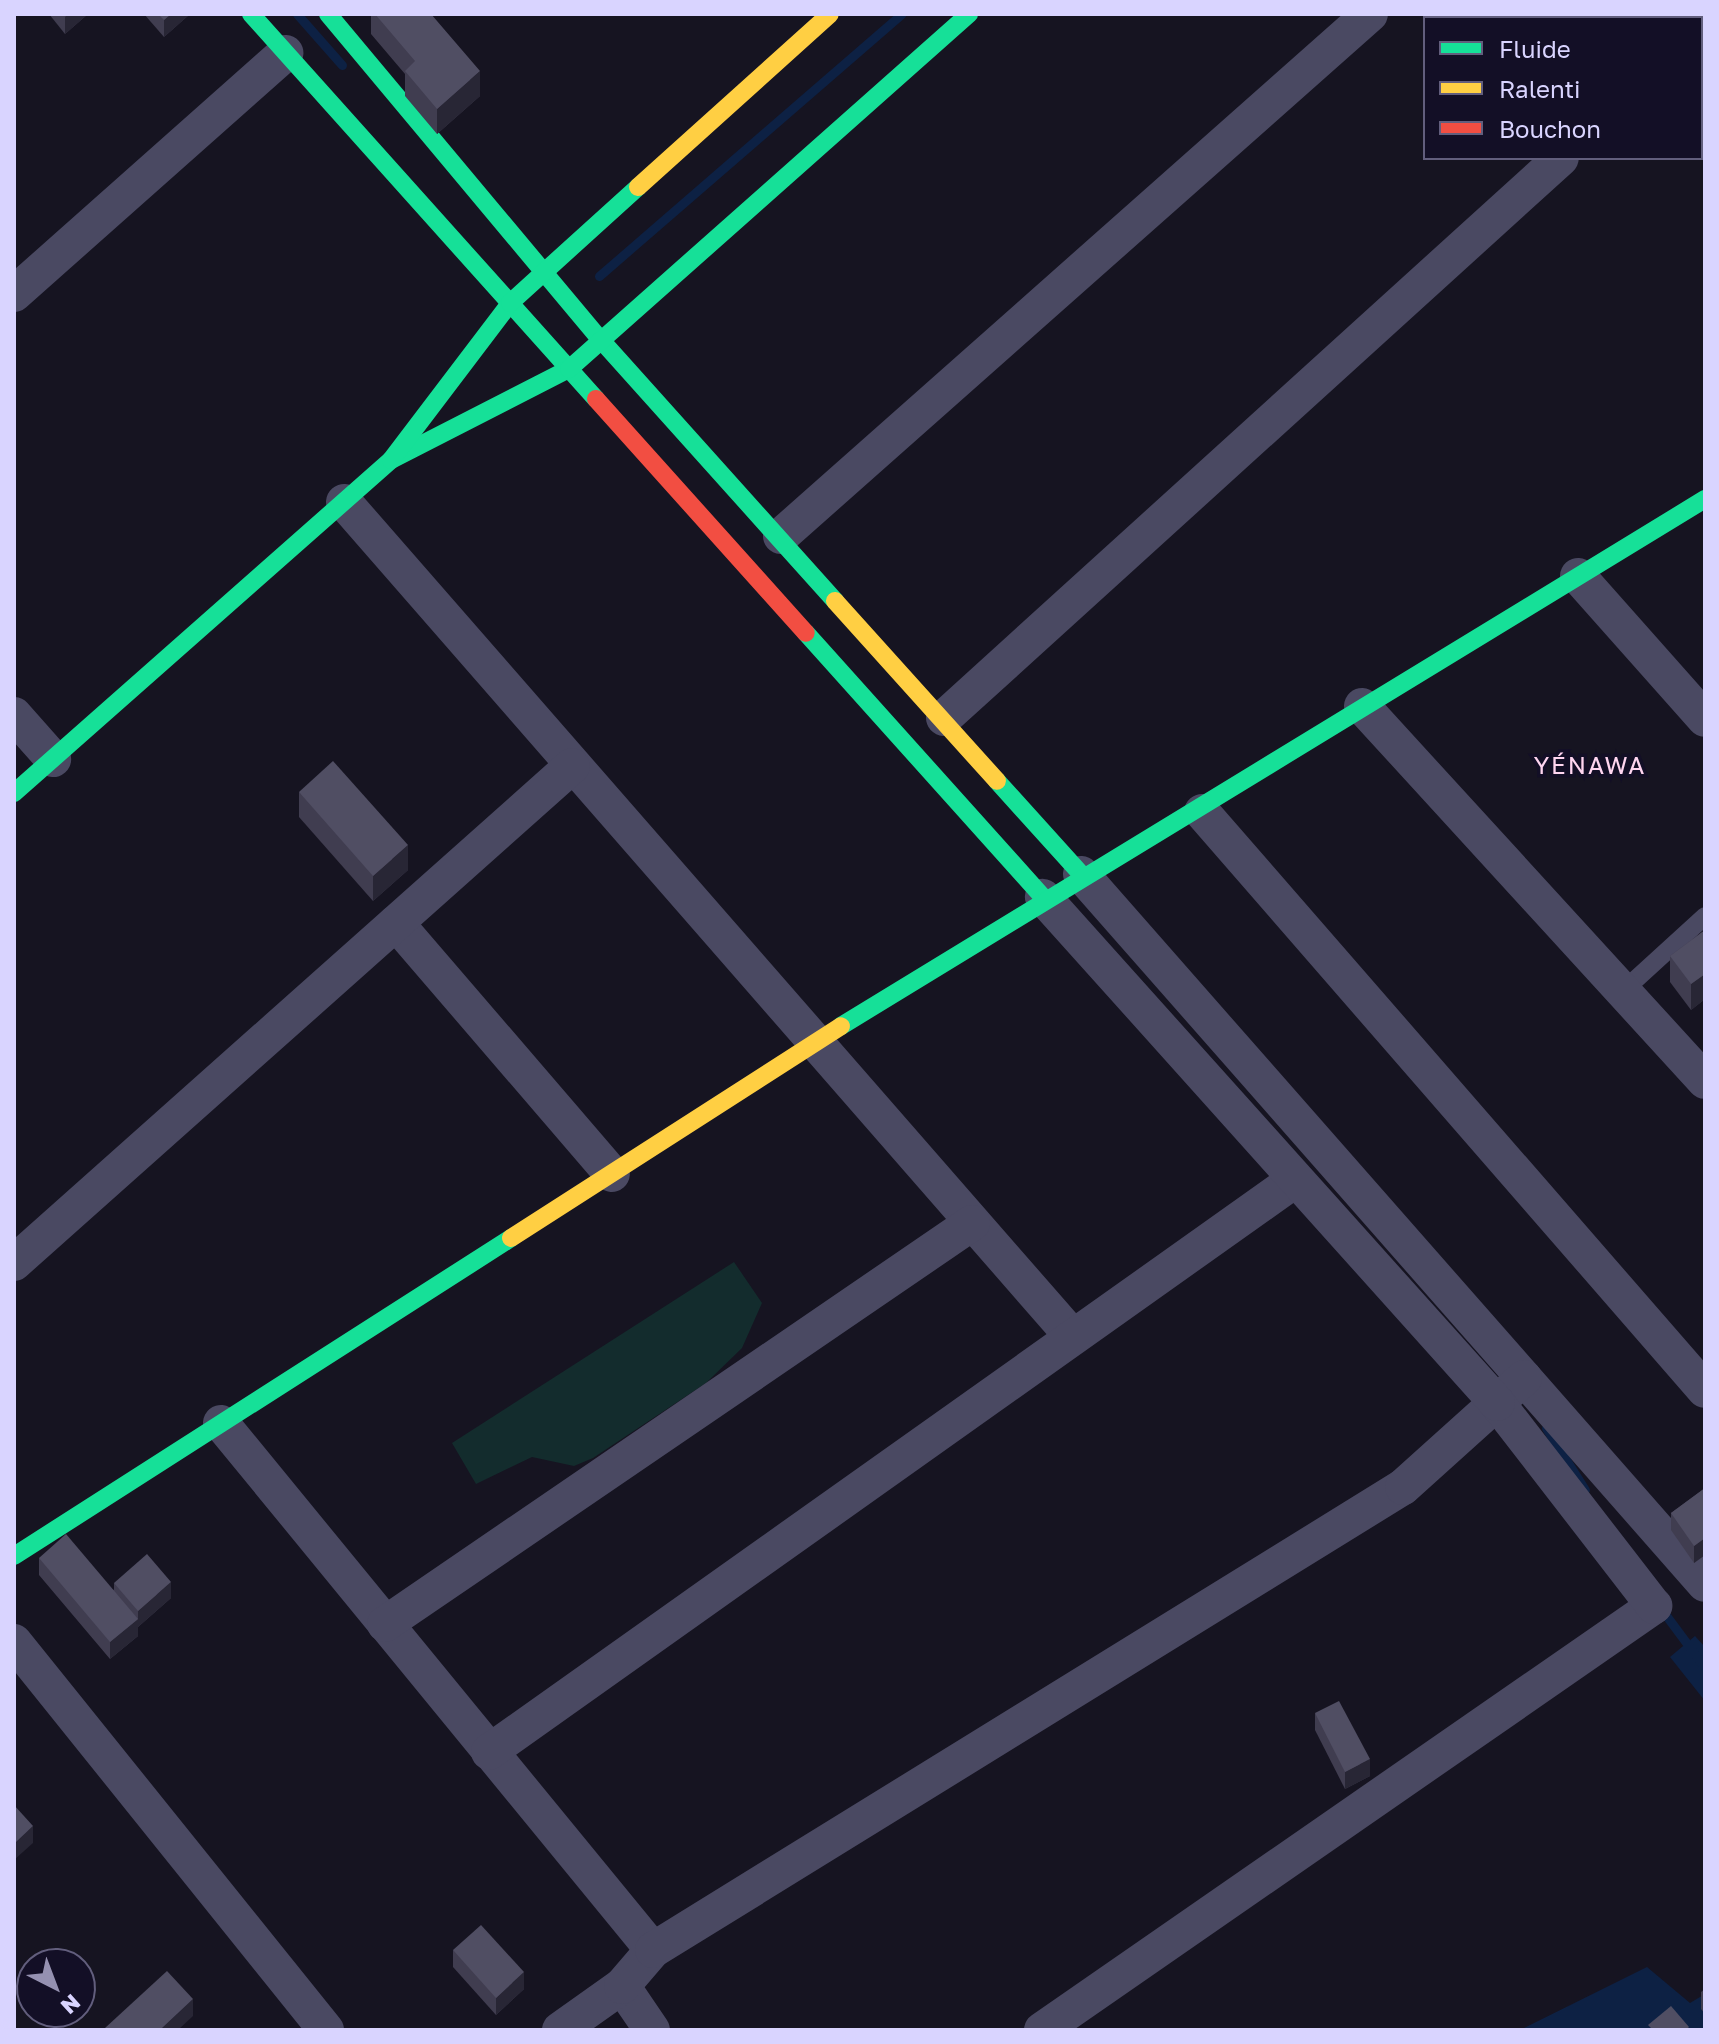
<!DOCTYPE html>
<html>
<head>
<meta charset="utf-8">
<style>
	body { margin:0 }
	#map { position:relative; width:1719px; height:2044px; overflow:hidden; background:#161421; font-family:"Golos Text",sans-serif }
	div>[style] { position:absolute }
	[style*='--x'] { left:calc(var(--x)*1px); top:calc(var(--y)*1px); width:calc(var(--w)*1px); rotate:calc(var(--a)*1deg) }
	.green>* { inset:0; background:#132c2d }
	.water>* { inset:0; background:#0d2144 }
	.stream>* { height:9px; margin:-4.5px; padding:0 4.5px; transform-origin:4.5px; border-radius:4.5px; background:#0d2144 }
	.lane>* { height:18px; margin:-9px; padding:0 9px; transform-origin:9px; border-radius:9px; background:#4a4962 }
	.street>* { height:36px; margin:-18px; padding:0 18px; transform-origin:18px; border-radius:18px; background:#4a4962 }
	.fast>* { height:18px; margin:-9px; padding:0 9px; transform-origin:9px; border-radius:9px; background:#16e098 }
	.slow>* { height:18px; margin:-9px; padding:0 9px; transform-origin:9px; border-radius:9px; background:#ffcf43 }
	.jam>* { height:18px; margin:-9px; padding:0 9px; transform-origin:9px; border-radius:9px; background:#f24e42 }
	.wall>* { inset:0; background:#403d50 }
	.shaded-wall>* { inset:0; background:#282635 }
	.building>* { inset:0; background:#504e63 }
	span { translate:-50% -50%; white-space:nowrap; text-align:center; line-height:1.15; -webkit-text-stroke:7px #130f26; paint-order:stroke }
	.neighbourhood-label { font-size:24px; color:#ffd6f0; letter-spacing:2px }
	.frame { position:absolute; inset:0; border:16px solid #d9d4ff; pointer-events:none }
	.legend { position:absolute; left:1423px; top:16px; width:280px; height:144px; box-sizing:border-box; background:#130f26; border:2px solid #625e7d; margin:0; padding:10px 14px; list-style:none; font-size:24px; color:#d9d4ff }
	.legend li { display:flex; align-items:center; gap:16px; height:40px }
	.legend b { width:40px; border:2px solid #625e7d }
	.north { position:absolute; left:16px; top:1948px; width:80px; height:80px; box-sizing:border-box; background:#130f26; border:2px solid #625e7d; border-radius:50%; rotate:138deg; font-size:22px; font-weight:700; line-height:32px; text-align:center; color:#d9d4ff }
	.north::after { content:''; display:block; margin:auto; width:28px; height:36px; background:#9591b1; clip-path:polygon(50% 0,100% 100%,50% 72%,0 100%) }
</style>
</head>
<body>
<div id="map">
	<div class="green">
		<div style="clip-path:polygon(734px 1262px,762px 1303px,742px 1348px,706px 1383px,593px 1458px,574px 1466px,532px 1457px,476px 1484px,452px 1443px)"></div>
	</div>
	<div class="water">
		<div style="clip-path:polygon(1695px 1636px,1705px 1647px,1705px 1701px,1670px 1657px)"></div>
		<div style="clip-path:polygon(1647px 1967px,1690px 2003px,1705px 1994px,1705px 2030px,1520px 2030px)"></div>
	</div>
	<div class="stream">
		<div style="--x:297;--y:14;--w:68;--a:48.6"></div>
		<div style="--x:599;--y:276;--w:400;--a:-40.9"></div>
		<div style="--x:1546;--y:1428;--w:73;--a:57.8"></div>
		<div style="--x:1662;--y:1610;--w:72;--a:53.4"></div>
	</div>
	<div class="lane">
		<div style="--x:1623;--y:991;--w:111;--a:-42.4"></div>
	</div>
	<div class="street">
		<div style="--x:1701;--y:34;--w:5;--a:-37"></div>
		<div style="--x:1701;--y:104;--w:6;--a:45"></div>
		<div style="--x:14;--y:294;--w:363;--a:-41.6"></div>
		<div style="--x:344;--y:502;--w:1107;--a:48.88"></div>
		<div style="--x:781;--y:536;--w:787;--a:-41.55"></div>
		<div style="--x:1578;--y:576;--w:191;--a:48.4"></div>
		<div style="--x:1362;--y:706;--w:508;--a:47.55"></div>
		<div style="--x:14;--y:715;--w:59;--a:48.4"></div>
		<div style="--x:944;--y:718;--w:833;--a:-42.23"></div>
		<div style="--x:1202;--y:812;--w:766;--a:48.97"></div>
		<div style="--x:1081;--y:874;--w:945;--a:48.69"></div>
		<div style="--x:396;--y:923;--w:331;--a:49.3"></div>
		<div style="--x:14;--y:1263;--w:747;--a:-41.69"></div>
		<div style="--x:221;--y:1423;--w:681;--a:50.66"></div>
		<div style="--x:385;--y:1624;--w:711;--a:-34.34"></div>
		<div style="--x:14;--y:1642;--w:498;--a:51.2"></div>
		<div style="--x:489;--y:1752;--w:985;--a:-35.37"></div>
		<div style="--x:622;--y:1986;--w:53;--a:55.7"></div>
		<div style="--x:560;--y:2030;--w:76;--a:-35.4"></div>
		<div style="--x:622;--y:1986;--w:48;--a:-49.3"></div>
		<div style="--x:653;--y:1950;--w:881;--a:-31.69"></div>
		<div style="--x:1403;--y:1487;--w:163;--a:-42"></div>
		<div style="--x:1042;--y:2030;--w:745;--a:-34.71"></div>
		<div style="--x:1654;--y:1606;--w:257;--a:-127.7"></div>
		<div style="--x:1497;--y:1403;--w:680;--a:-131.9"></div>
	</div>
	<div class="fast">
		<div style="--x:251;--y:14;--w:517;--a:48.14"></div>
		<div style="--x:328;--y:14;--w:425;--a:50.1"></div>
		<div style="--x:601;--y:340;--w:351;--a:48.1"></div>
		<div style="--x:393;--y:459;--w:198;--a:-27.1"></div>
		<div style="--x:569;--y:369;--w:535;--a:-41.59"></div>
		<div style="--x:806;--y:633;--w:355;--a:48.1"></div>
		<div style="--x:997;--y:781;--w:125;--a:47.9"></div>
		<div style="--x:14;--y:793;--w:503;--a:-41.45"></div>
		<div style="--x:391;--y:460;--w:197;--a:-52.8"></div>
		<div style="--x:510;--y:303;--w:173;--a:-42.2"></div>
		<div style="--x:841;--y:1026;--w:1012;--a:-31.38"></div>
		<div style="--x:14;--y:1556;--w:590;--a:-32.61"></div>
	</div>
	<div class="slow">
		<div style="--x:638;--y:187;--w:258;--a:-42"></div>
		<div style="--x:835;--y:601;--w:242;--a:48"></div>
		<div style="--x:511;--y:1238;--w:392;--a:-32.7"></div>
	</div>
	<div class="jam">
		<div style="--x:596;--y:399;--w:314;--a:48.1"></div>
	</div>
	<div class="wall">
		<div style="clip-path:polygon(49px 14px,88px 14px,65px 34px)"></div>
		<div style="clip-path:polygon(144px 14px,190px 14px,164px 37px)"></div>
		<div style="clip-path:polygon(371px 14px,431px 14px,480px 96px,437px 134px,405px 96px,405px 74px,371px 34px)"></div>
		<div style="clip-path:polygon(1606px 14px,1665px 14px,1668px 18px,1609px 18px)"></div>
		<div style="clip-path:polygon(299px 792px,408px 870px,373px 901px,299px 817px)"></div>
		<div style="clip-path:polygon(1705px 930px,1705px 999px,1691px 1010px,1670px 982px,1670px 956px)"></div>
		<div style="clip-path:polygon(1705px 1488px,1705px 1555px,1694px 1563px,1671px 1530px,1671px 1513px)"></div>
		<div style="clip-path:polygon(39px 1558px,114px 1590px,114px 1583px,171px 1598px,138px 1627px,138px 1636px,110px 1659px,39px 1575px)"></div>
		<div style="clip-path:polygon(1315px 1713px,1370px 1776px,1345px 1789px,1315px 1730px)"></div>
		<div style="clip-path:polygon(453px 1950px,524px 1989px,496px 2015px,453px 1967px)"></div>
		<div style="clip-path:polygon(1705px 1989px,1705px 2014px,1701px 2009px,1701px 1992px)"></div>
	</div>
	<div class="shaded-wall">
		<div style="clip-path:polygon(68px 14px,88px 14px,65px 34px,65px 17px)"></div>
		<div style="clip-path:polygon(171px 14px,190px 14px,164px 37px,164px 20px)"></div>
		<div style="clip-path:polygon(480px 71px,480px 96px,437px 134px,437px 109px)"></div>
		<div style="clip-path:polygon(408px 845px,408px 870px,373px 901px,373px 876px)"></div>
		<div style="clip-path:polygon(1705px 974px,1705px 999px,1691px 1010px,1691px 984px)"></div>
		<div style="clip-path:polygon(1705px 1538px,1705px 1555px,1694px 1563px,1694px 1546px)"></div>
		<div style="clip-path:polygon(171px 1582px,171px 1598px,138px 1627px,138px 1636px,110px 1659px,110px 1642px,138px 1619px,138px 1611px)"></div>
		<div style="clip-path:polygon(1370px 1759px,1370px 1776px,1345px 1789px,1345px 1772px)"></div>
		<div style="clip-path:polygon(33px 1826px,33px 1843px,14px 1860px,14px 1844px)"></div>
		<div style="clip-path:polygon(524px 1972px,524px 1989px,496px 2015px,496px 1998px)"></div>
		<div style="clip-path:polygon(193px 1999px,193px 2016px,178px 2030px,160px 2030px)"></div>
	</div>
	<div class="building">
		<div style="clip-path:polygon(158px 14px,171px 14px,164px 20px)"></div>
		<div style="clip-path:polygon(375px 14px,431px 14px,480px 71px,437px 109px,405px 71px,415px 61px)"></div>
		<div style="clip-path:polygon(1620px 14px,1665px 14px,1668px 17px,1624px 18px)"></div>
		<div style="clip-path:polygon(333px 761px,408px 845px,373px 876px,299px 792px)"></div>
		<div style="clip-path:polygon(1705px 930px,1705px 974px,1691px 984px,1670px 956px)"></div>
		<div style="clip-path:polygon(1705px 1488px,1705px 1538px,1694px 1546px,1671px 1513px)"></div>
		<div style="clip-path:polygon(66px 1534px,138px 1619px,110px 1642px,39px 1558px)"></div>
		<div style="clip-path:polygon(147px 1554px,171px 1582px,138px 1611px,114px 1583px)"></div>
		<div style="clip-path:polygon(1339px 1701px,1370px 1759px,1345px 1772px,1315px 1713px)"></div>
		<div style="clip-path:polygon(14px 1805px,33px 1826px,14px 1844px)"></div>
		<div style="clip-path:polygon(481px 1925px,524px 1972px,496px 1998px,453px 1950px)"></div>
		<div style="clip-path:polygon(167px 1971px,193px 1999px,160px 2030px,106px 2030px,105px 2028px)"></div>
		<div style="clip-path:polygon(1671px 2006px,1689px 2027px,1686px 2030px,1653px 2030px,1648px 2025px)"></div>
	</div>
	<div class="neighbourhood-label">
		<span style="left:1590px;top:765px">YÉNAWA</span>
	</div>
	<div class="frame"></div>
	<ul class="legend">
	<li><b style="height:10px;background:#16e098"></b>Fluide</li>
	<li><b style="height:10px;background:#ffcf43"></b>Ralenti</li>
	<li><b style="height:10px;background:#f24e42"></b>Bouchon</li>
	</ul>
	<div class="north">N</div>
</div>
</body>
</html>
